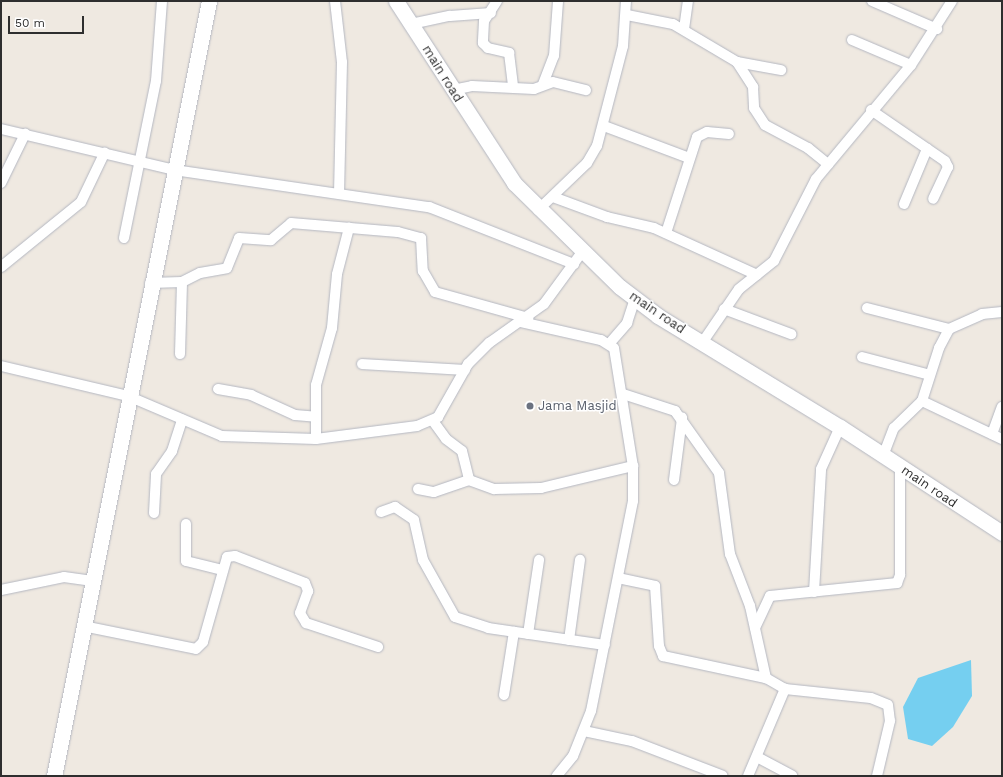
<!DOCTYPE html>
<html>
<head>
<meta charset="utf-8">
<style>
	body { margin:0 }
	#map { position:relative; width:1003px; height:777px; overflow:hidden; background:#efe9e1; font-family:"Work Sans",sans-serif }
	div>[style] { position:absolute }
	[style*='--x'] { left:calc(var(--x)*1px); top:calc(var(--y)*1px); width:calc(var(--w)*1px); rotate:calc(var(--a)*1deg) }
	.water>* { inset:0; background:#75cff0 }
	.roads { filter:drop-shadow(0 0 1px #b4b7c1) drop-shadow(0 0 1px #b4b7c1) }
	.street>* { height:10px; margin:-5px; padding:0 5px; transform-origin:5px; border-radius:5px; background:#fff }
	.secondary>* { height:15px; margin:-7.5px; padding:0 7.5px; transform-origin:7.5px; border-radius:7.5px; background:#fff }
	.dots>* { width:11px; height:11px; translate:-50% -50%; box-sizing:border-box; border:2px solid #fff; border-radius:50% }
	span { translate:-50% -50%; white-space:nowrap; text-align:center; line-height:1.15; -webkit-text-stroke:3px #fff; paint-order:stroke }
	.street-label { font-size:13px; color:#2e2e2e }
	.worship-label { font-size:13px; color:#5b616d }
	.left { translate:0 -50%; text-align:left }
	.frame { position:absolute; inset:0; border:2px solid #2e2e2e; pointer-events:none }
	.scale { position:absolute; left:8px; top:16px; width:76px; height:18px; box-sizing:border-box; border:2px solid #2e2e2e; border-top:0; padding-left:5px; font-size:12px; line-height:14px; white-space:nowrap; color:#2e2e2e; -webkit-text-stroke:3px #fff; paint-order:stroke }
</style>
</head>
<body>
<div id="map">
	<div class="water">
		<div style="clip-path:polygon(971px 660px,972px 696px,953px 727px,932px 746px,908px 739px,903px 707px,918px 678px)"></div>
	</div>
	<div class="roads">
		<div class="street">
			<div style="--x:335;--y:1;--w:61;--a:83.5"></div>
			<div style="--x:342;--y:62;--w:131;--a:91.3"></div>
			<div style="--x:497;--y:1;--w:24;--a:123"></div>
			<div style="--x:484;--y:21;--w:22;--a:93"></div>
			<div style="--x:483;--y:43;--w:7;--a:45"></div>
			<div style="--x:488;--y:48;--w:22;--a:13"></div>
			<div style="--x:509;--y:53;--w:33;--a:83"></div>
			<div style="--x:872;--y:1;--w:71;--a:23.3"></div>
			<div style="--x:627;--y:15;--w:47;--a:11.1"></div>
			<div style="--x:673;--y:24;--w:74;--a:30.7"></div>
			<div style="--x:737;--y:62;--w:45;--a:10.3"></div>
			<div style="--x:411;--y:24;--w:40;--a:-12"></div>
			<div style="--x:450;--y:16;--w:41;--a:-4.2"></div>
			<div style="--x:684;--y:29;--w:28;--a:-82"></div>
			<div style="--x:852;--y:40;--w:64;--a:23"></div>
			<div style="--x:737;--y:62;--w:30;--a:57"></div>
			<div style="--x:753;--y:87;--w:21;--a:87"></div>
			<div style="--x:754;--y:108;--w:20;--a:57"></div>
			<div style="--x:765;--y:125;--w:49;--a:28.1"></div>
			<div style="--x:808;--y:148;--w:26;--a:39"></div>
			<div style="--x:543;--y:84;--w:30;--a:-69"></div>
			<div style="--x:554;--y:56;--w:55;--a:-85.8"></div>
			<div style="--x:453;--y:90;--w:19;--a:-12"></div>
			<div style="--x:472;--y:86;--w:62;--a:2.8"></div>
			<div style="--x:534;--y:89;--w:20;--a:-20"></div>
			<div style="--x:553;--y:82;--w:34;--a:14"></div>
			<div style="--x:871;--y:110;--w:90;--a:34.6"></div>
			<div style="--x:945;--y:161;--w:7;--a:63"></div>
			<div style="--x:948;--y:167;--w:35;--a:115"></div>
			<div style="--x:604;--y:126;--w:91;--a:20.6"></div>
			<div style="--x:1;--y:129;--w:178;--a:13.3"></div>
			<div style="--x:174;--y:170;--w:258;--a:8.3"></div>
			<div style="--x:429;--y:207;--w:156;--a:21.5"></div>
			<div style="--x:1;--y:183;--w:55;--a:-63.9"></div>
			<div style="--x:553;--y:197;--w:58;--a:20.3"></div>
			<div style="--x:607;--y:217;--w:48;--a:13.2"></div>
			<div style="--x:654;--y:228;--w:113;--a:24.5"></div>
			<div style="--x:904;--y:204;--w:60;--a:-67.3"></div>
			<div style="--x:538;--y:210;--w:68;--a:-43.8"></div>
			<div style="--x:587;--y:163;--w:20;--a:-60"></div>
			<div style="--x:597;--y:146;--w:103;--a:-75.4"></div>
			<div style="--x:623;--y:46;--w:45;--a:-86.2"></div>
			<div style="--x:666;--y:233;--w:101;--a:-72.1"></div>
			<div style="--x:697;--y:137;--w:11;--a:-27"></div>
			<div style="--x:707;--y:132;--w:22;--a:5"></div>
			<div style="--x:124;--y:238;--w:160;--a:-78.5"></div>
			<div style="--x:156;--y:81;--w:80;--a:-85.7"></div>
			<div style="--x:1;--y:267;--w:103;--a:-39.1"></div>
			<div style="--x:81;--y:202;--w:55;--a:-64.4"></div>
			<div style="--x:150;--y:283;--w:32;--a:-2"></div>
			<div style="--x:182;--y:282;--w:20;--a:-27"></div>
			<div style="--x:200;--y:273;--w:27;--a:-10"></div>
			<div style="--x:227;--y:268;--w:32;--a:-68"></div>
			<div style="--x:239;--y:238;--w:32;--a:4"></div>
			<div style="--x:271;--y:240;--w:26;--a:-40"></div>
			<div style="--x:291;--y:223;--w:107;--a:4.8"></div>
			<div style="--x:398;--y:232;--w:24;--a:15"></div>
			<div style="--x:421;--y:238;--w:33;--a:87"></div>
			<div style="--x:423;--y:271;--w:24;--a:60"></div>
			<div style="--x:435;--y:292;--w:97;--a:15.6"></div>
			<div style="--x:867;--y:308;--w:85;--a:14.4"></div>
			<div style="--x:724;--y:309;--w:72;--a:20.5"></div>
			<div style="--x:521;--y:322;--w:82;--a:12.7"></div>
			<div style="--x:601;--y:340;--w:15;--a:32"></div>
			<div style="--x:614;--y:348;--w:120;--a:80.9"></div>
			<div style="--x:633;--y:466;--w:35;--a:90"></div>
			<div style="--x:633;--y:501;--w:214;--a:101.3"></div>
			<div style="--x:591;--y:711;--w:48;--a:111.8"></div>
			<div style="--x:573;--y:756;--w:26;--a:129"></div>
			<div style="--x:702;--y:343;--w:65;--a:-55.6"></div>
			<div style="--x:739;--y:289;--w:45;--a:-38.7"></div>
			<div style="--x:774;--y:261;--w:92;--a:-62.9"></div>
			<div style="--x:816;--y:179;--w:148;--a:-50.2"></div>
			<div style="--x:911;--y:65;--w:76;--a:-57.4"></div>
			<div style="--x:609;--y:344;--w:28;--a:-49"></div>
			<div style="--x:627;--y:323;--w:25;--a:-72"></div>
			<div style="--x:180;--y:354;--w:72;--a:-88.4"></div>
			<div style="--x:862;--y:357;--w:70;--a:14.8"></div>
			<div style="--x:362;--y:364;--w:103;--a:3.3"></div>
			<div style="--x:1;--y:366;--w:130;--a:13.3"></div>
			<div style="--x:128;--y:396;--w:102;--a:23.1"></div>
			<div style="--x:222;--y:436;--w:94;--a:1.8"></div>
			<div style="--x:316;--y:439;--w:102;--a:-7.3"></div>
			<div style="--x:417;--y:426;--w:23;--a:-23"></div>
			<div style="--x:438;--y:417;--w:61;--a:-60.5"></div>
			<div style="--x:468;--y:364;--w:30;--a:-45"></div>
			<div style="--x:489;--y:343;--w:67;--a:-35.3"></div>
			<div style="--x:544;--y:304;--w:64;--a:-53.8"></div>
			<div style="--x:218;--y:389;--w:34;--a:10"></div>
			<div style="--x:251;--y:395;--w:48;--a:24.4"></div>
			<div style="--x:295;--y:415;--w:21;--a:5"></div>
			<div style="--x:623;--y:394;--w:55;--a:18.1"></div>
			<div style="--x:675;--y:411;--w:76;--a:54.6"></div>
			<div style="--x:719;--y:473;--w:82;--a:82.3"></div>
			<div style="--x:730;--y:554;--w:56;--a:69"></div>
			<div style="--x:750;--y:606;--w:74;--a:77.5"></div>
			<div style="--x:922;--y:401;--w:89;--a:25.4"></div>
			<div style="--x:433;--y:421;--w:22;--a:54"></div>
			<div style="--x:446;--y:439;--w:20;--a:37"></div>
			<div style="--x:462;--y:451;--w:30;--a:76"></div>
			<div style="--x:469;--y:480;--w:27;--a:20"></div>
			<div style="--x:494;--y:489;--w:47;--a:-1.2"></div>
			<div style="--x:541;--y:488;--w:95;--a:-13.4"></div>
			<div style="--x:992;--y:434;--w:29;--a:-70"></div>
			<div style="--x:316;--y:439;--w:54;--a:-90"></div>
			<div style="--x:316;--y:385;--w:59;--a:-74.3"></div>
			<div style="--x:332;--y:328;--w:54;--a:-84.7"></div>
			<div style="--x:337;--y:274;--w:48;--a:-75.4"></div>
			<div style="--x:883;--y:456;--w:30;--a:-69"></div>
			<div style="--x:894;--y:428;--w:39;--a:-44"></div>
			<div style="--x:922;--y:401;--w:56;--a:-72.2"></div>
			<div style="--x:939;--y:348;--w:21;--a:-62"></div>
			<div style="--x:949;--y:329;--w:36;--a:-24"></div>
			<div style="--x:982;--y:314;--w:20;--a:-6"></div>
			<div style="--x:674;--y:480;--w:63;--a:-82.6"></div>
			<div style="--x:418;--y:489;--w:16;--a:11"></div>
			<div style="--x:434;--y:492;--w:37;--a:-19"></div>
			<div style="--x:381;--y:512;--w:15;--a:-20"></div>
			<div style="--x:395;--y:507;--w:23;--a:34"></div>
			<div style="--x:414;--y:520;--w:41;--a:77.3"></div>
			<div style="--x:423;--y:560;--w:65;--a:60.7"></div>
			<div style="--x:455;--y:617;--w:35;--a:18"></div>
			<div style="--x:488;--y:628;--w:118;--a:8.3"></div>
			<div style="--x:154;--y:513;--w:39;--a:-87"></div>
			<div style="--x:156;--y:474;--w:28;--a:-55"></div>
			<div style="--x:172;--y:451;--w:33;--a:-72"></div>
			<div style="--x:186;--y:524;--w:37;--a:90"></div>
			<div style="--x:186;--y:561;--w:37;--a:14"></div>
			<div style="--x:618;--y:578;--w:38;--a:12"></div>
			<div style="--x:655;--y:586;--w:60;--a:86.2"></div>
			<div style="--x:659;--y:646;--w:11;--a:68"></div>
			<div style="--x:663;--y:656;--w:105;--a:12.1"></div>
			<div style="--x:766;--y:678;--w:22;--a:30"></div>
			<div style="--x:785;--y:689;--w:86;--a:6"></div>
			<div style="--x:871;--y:698;--w:18;--a:22"></div>
			<div style="--x:888;--y:705;--w:16;--a:83"></div>
			<div style="--x:890;--y:721;--w:57;--a:103.3"></div>
			<div style="--x:1;--y:590;--w:64;--a:-11.7"></div>
			<div style="--x:64;--y:577;--w:29;--a:8"></div>
			<div style="--x:814;--y:592;--w:123;--a:-86.7"></div>
			<div style="--x:821;--y:469;--w:46;--a:-65.7"></div>
			<div style="--x:83;--y:626;--w:115;--a:11.5"></div>
			<div style="--x:196;--y:649;--w:10;--a:-45"></div>
			<div style="--x:203;--y:642;--w:88;--a:-74.2"></div>
			<div style="--x:227;--y:557;--w:8;--a:-7"></div>
			<div style="--x:235;--y:556;--w:75;--a:21.1"></div>
			<div style="--x:305;--y:583;--w:9;--a:69"></div>
			<div style="--x:308;--y:591;--w:23;--a:110"></div>
			<div style="--x:300;--y:613;--w:12;--a:59"></div>
			<div style="--x:306;--y:623;--w:76;--a:18.4"></div>
			<div style="--x:755;--y:628;--w:35;--a:-65"></div>
			<div style="--x:770;--y:596;--w:128;--a:-5.8"></div>
			<div style="--x:897;--y:583;--w:9;--a:-69"></div>
			<div style="--x:900;--y:575;--w:107;--a:-90"></div>
			<div style="--x:528;--y:634;--w:75;--a:-81.5"></div>
			<div style="--x:569;--y:640;--w:81;--a:-82.2"></div>
			<div style="--x:504;--y:695;--w:64;--a:-81"></div>
			<div style="--x:584;--y:731;--w:49;--a:11.8"></div>
			<div style="--x:632;--y:741;--w:97;--a:21"></div>
			<div style="--x:757;--y:757;--w:40;--a:28"></div>
			<div style="--x:748;--y:776;--w:95;--a:-67"></div>
		</div>
		<div class="secondary">
			<div style="--x:396;--y:1;--w:217;--a:57"></div>
			<div style="--x:514;--y:183;--w:148;--a:44.5"></div>
			<div style="--x:620;--y:287;--w:48;--a:37.3"></div>
			<div style="--x:658;--y:316;--w:213;--a:31.4"></div>
			<div style="--x:840;--y:427;--w:194;--a:33.2"></div>
			<div style="--x:54;--y:776;--w:790;--a:-78.69"></div>
		</div>
	</div>
	<div class="dots">
		<div style="left:530px;top:406px;background:#6b7280"></div>
	</div>
	<div class="street-label">
		<span style="left:442px;top:74px;rotate:58deg">main road</span>
		<span style="left:657px;top:313px;rotate:34deg">main road</span>
		<span style="left:929px;top:487px;rotate:34deg">main road</span>
	</div>
	<div class="worship-label">
		<span class="left" style="left:538px;top:406px">Jama Masjid</span>
	</div>
	<div class="frame"></div>
	<div class="scale">50 m</div>
</div>
</body>
</html>
